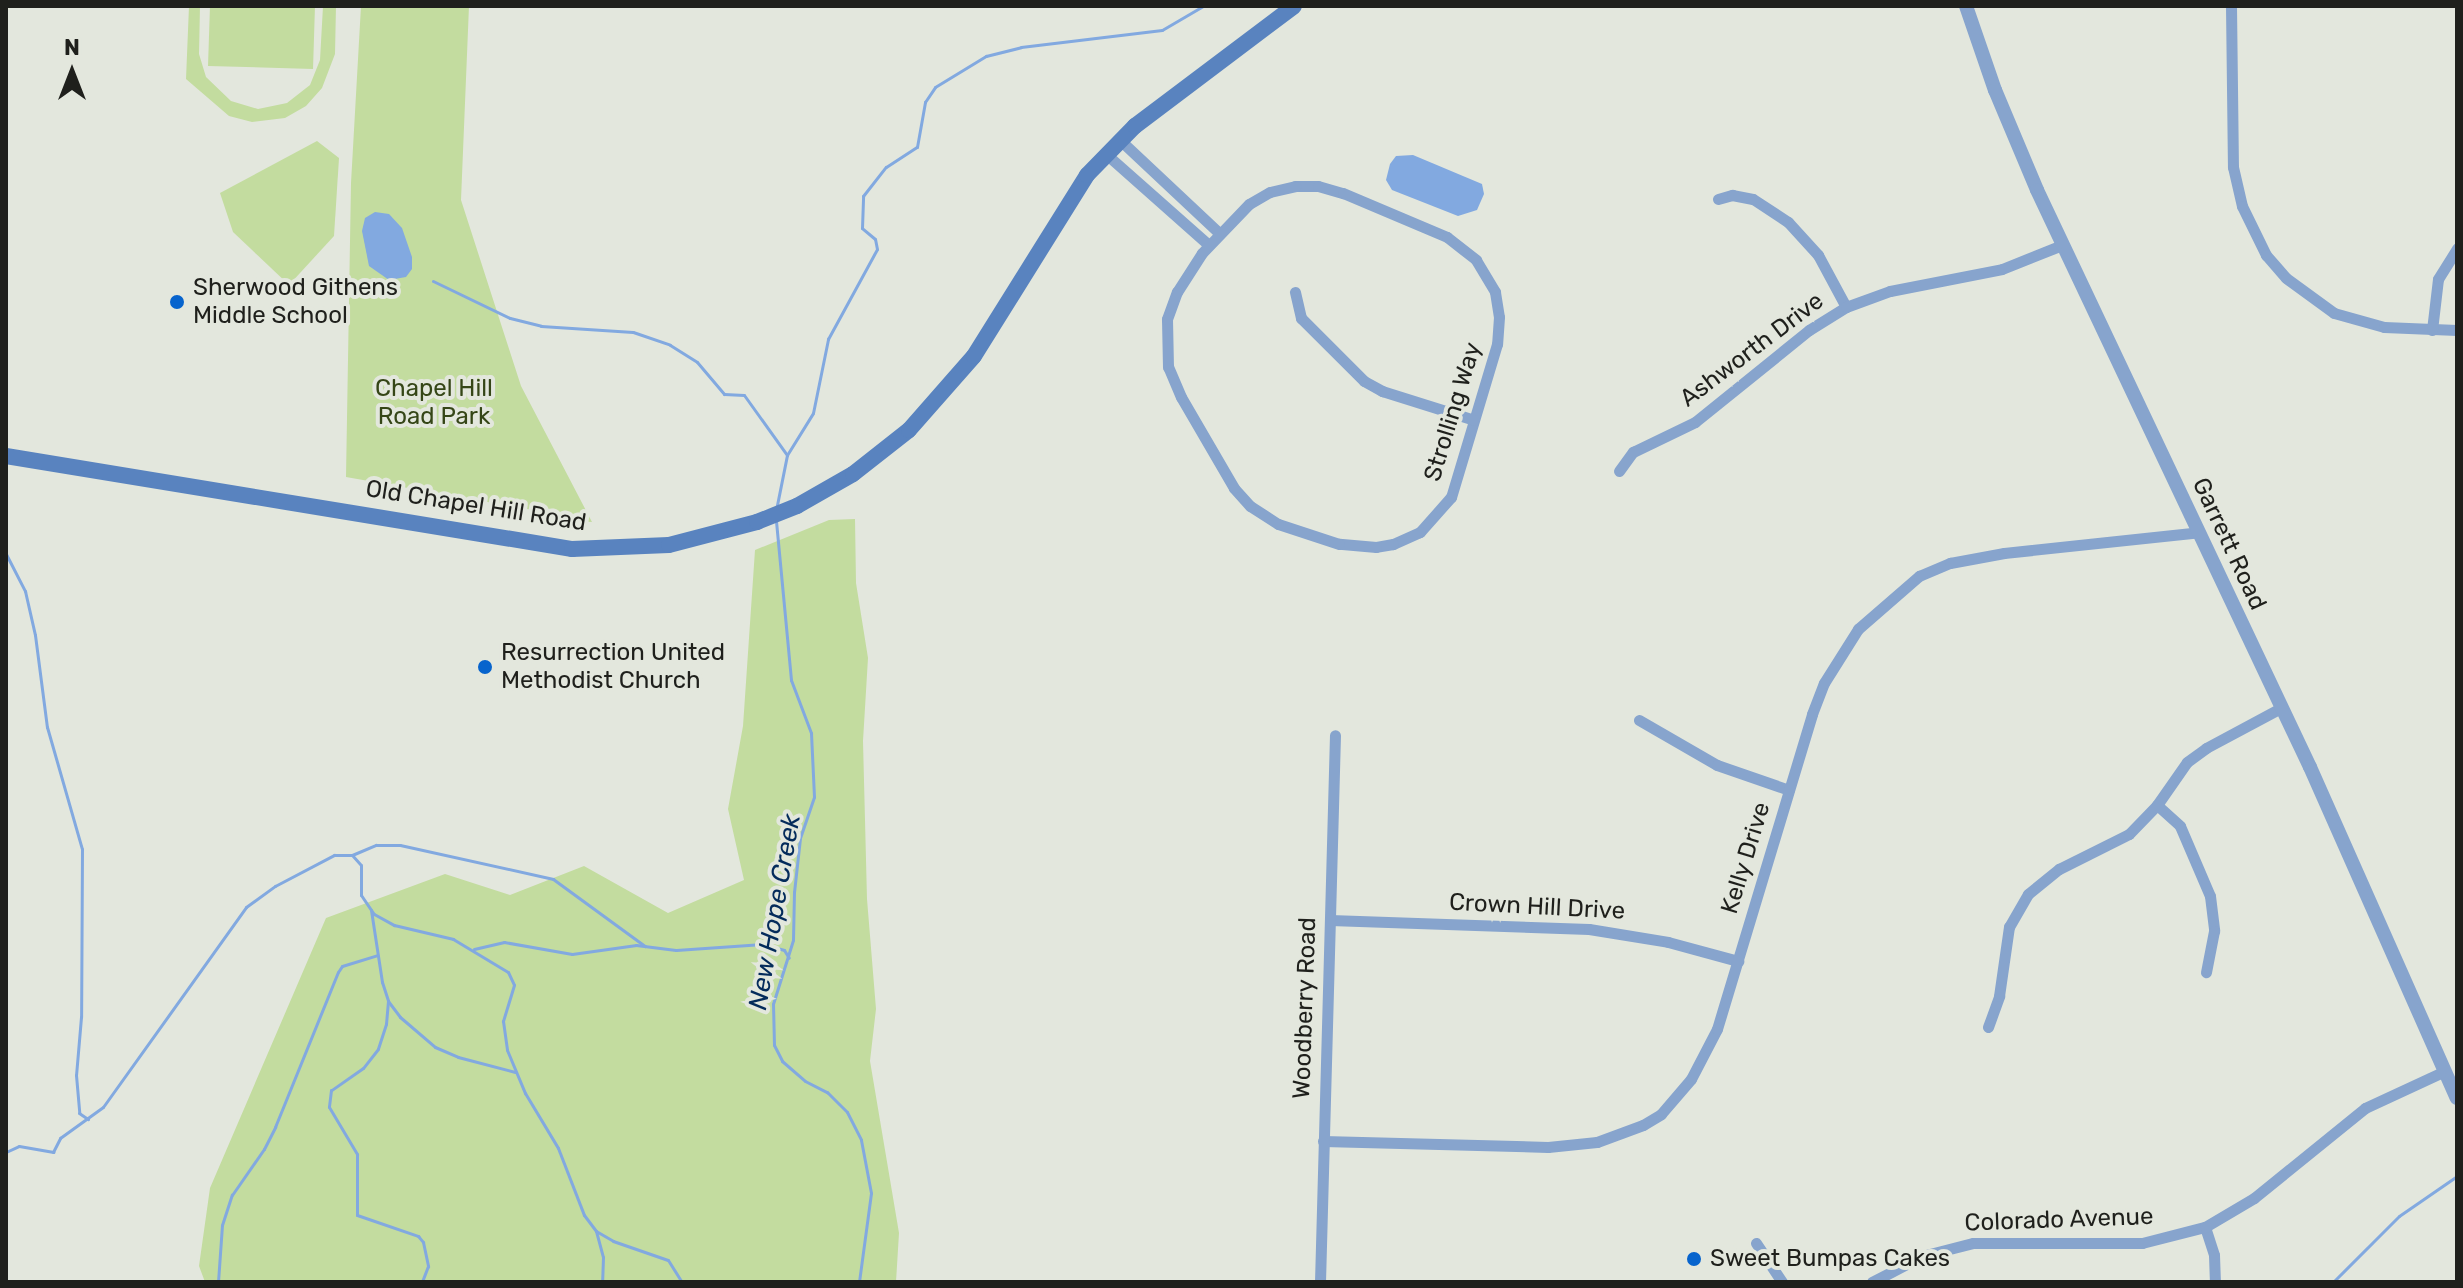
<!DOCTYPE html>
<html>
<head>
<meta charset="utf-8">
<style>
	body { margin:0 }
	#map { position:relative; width:2463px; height:1288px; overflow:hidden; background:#e3e7dd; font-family:Rubik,sans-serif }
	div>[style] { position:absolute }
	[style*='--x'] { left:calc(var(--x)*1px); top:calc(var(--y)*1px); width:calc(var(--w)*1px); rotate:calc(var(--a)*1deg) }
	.green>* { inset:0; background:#c3dc9f }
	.water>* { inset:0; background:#82a9e0 }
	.stream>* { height:3px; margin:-1.5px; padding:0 1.5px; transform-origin:1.5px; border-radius:1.5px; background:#82a9e0 }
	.minor>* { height:11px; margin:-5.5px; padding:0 5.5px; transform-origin:5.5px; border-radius:5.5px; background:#87a4cd }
	.tertiary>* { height:14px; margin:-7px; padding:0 7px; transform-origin:7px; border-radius:7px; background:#87a4cd }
	.secondary>* { height:16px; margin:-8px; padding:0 8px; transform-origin:8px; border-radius:8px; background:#5983bf }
	.dots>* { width:22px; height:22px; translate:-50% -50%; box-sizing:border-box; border:4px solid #e3e7dd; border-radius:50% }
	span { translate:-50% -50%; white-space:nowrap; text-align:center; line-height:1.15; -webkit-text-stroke:8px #e3e7dd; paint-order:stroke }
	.poi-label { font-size:24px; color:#1f201c }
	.left { translate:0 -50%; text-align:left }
	.street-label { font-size:24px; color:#1f201c }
	.park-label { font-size:24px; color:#354617 }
	.water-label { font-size:26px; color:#042b5b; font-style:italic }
	.frame { position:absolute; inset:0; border:8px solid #1f201c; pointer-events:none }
	.north { position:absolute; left:32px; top:32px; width:80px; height:80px; -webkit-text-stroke:6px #e3e7dd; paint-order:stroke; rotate:0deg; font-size:22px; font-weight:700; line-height:32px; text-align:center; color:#1f201c }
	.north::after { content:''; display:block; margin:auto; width:28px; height:36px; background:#1f201c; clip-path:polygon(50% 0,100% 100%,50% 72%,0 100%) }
</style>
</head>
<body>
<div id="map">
	<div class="green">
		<div style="clip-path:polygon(189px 6px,200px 6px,199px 54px,206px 77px,231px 101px,258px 109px,287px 103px,310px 85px,320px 60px,323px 6px,336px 6px,335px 54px,322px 88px,306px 106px,285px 118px,252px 122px,229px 116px,186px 79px)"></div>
		<div style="clip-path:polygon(210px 6px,315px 6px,313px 69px,208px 66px)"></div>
		<div style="clip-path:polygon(361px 6px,469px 6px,461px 200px,521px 386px,592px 522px,542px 519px,544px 512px,346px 477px,351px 183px)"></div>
		<div style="clip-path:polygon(317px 141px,339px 158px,334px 236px,289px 285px,233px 232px,220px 193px)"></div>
		<div style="clip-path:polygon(855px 519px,856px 583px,868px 658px,863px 741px,867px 899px,876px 1009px,870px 1061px,899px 1233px,896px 1282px,205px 1282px,199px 1266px,210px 1188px,326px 918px,445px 874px,510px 895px,584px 866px,668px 913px,744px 880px,728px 809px,743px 726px,755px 550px,829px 520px)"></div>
	</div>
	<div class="water">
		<div style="clip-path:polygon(1413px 155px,1482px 184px,1484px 194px,1477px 210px,1458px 216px,1392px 190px,1386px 180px,1390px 164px,1396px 156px)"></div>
		<div style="clip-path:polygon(375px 212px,389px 214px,402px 228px,412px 257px,412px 269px,406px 277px,389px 280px,369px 266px,362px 231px,365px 218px)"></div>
	</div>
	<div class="stream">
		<div style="--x:433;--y:281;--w:85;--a:25.7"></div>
		<div style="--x:510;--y:318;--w:32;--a:14"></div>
		<div style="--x:541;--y:326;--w:92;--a:3.7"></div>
		<div style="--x:633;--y:332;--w:39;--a:19"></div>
		<div style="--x:670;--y:345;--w:32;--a:32"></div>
		<div style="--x:697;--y:362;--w:42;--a:49.8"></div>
		<div style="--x:724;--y:394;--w:20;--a:3"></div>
		<div style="--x:744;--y:395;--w:74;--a:54.4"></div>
		<div style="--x:776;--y:510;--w:56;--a:-78.7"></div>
		<div style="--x:787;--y:455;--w:49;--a:-58.2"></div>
		<div style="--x:813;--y:413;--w:76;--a:-78.5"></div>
		<div style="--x:828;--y:339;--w:102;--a:-61.4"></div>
		<div style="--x:877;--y:249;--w:10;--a:-101"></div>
		<div style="--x:875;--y:239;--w:17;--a:-140"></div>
		<div style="--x:862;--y:228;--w:32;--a:-88"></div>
		<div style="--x:863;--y:196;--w:37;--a:-52"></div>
		<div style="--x:886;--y:167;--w:37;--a:-33"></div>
		<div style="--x:917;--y:147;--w:46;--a:-79.9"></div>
		<div style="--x:925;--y:102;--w:18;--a:-56"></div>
		<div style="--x:935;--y:87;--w:60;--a:-31.3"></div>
		<div style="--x:986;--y:56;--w:36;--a:-14"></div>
		<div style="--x:1021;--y:47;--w:142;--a:-6.9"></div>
		<div style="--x:1162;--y:30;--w:48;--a:-30.3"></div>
		<div style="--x:776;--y:521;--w:160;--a:84.6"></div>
		<div style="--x:791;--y:680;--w:57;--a:69.3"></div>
		<div style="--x:811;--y:733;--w:64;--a:87.3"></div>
		<div style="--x:814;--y:797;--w:43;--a:108.9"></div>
		<div style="--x:800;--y:838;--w:54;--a:96.3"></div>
		<div style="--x:794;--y:892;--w:48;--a:91.2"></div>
		<div style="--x:793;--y:940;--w:67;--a:107.4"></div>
		<div style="--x:773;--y:1004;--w:41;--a:88.6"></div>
		<div style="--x:774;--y:1045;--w:18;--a:63"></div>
		<div style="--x:782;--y:1061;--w:30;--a:41"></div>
		<div style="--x:805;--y:1081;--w:25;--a:27"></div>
		<div style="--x:827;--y:1092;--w:28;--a:45"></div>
		<div style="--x:847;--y:1112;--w:31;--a:63"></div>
		<div style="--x:861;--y:1140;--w:54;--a:79.3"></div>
		<div style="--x:871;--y:1193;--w:90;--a:97.7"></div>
		<div style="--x:6;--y:554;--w:42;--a:62.8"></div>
		<div style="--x:25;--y:591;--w:45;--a:77.2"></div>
		<div style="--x:35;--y:635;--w:93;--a:82.6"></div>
		<div style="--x:47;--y:727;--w:127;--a:74"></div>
		<div style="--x:82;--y:849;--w:168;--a:90.3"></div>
		<div style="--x:81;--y:1017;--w:58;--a:94.9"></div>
		<div style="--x:76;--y:1075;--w:38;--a:85"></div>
		<div style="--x:79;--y:1113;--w:11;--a:34"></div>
		<div style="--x:352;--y:855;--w:13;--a:48"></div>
		<div style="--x:361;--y:865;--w:30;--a:90"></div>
		<div style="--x:361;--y:895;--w:23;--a:56"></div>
		<div style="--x:374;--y:914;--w:23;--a:29"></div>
		<div style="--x:394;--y:925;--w:61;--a:13.3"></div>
		<div style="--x:453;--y:939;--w:64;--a:31"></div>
		<div style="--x:508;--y:972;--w:14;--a:65"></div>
		<div style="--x:514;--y:985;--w:38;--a:107"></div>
		<div style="--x:503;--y:1021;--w:29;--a:82"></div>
		<div style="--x:507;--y:1050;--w:47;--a:67.3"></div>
		<div style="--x:525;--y:1093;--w:64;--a:59"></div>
		<div style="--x:558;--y:1148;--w:72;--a:68.8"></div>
		<div style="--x:584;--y:1215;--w:20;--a:53"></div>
		<div style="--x:596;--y:1231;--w:20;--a:30"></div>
		<div style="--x:613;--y:1241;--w:58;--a:19.1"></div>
		<div style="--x:668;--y:1260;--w:26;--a:58"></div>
		<div style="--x:371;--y:910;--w:73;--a:81.3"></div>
		<div style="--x:382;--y:982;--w:20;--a:72"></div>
		<div style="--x:388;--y:1001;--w:20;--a:53"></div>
		<div style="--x:400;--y:1017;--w:46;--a:40.6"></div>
		<div style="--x:435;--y:1047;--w:25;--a:23"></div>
		<div style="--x:458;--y:1057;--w:59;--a:14.7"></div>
		<div style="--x:474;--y:949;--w:31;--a:-13"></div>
		<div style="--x:504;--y:942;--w:69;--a:10"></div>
		<div style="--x:572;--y:954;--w:65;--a:-8"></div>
		<div style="--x:636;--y:945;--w:40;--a:7.1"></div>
		<div style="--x:676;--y:950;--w:87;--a:-3.9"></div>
		<div style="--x:763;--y:944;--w:22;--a:16"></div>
		<div style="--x:784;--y:950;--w:9;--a:58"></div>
		<div style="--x:388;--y:1001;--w:23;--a:95"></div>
		<div style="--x:386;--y:1024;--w:26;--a:108"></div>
		<div style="--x:378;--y:1049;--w:24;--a:128"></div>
		<div style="--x:363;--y:1068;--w:39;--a:145"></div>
		<div style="--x:331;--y:1090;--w:17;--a:97"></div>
		<div style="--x:329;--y:1107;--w:55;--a:59.2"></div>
		<div style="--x:357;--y:1154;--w:61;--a:90"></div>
		<div style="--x:357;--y:1215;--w:65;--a:19"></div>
		<div style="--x:418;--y:1236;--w:8;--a:50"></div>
		<div style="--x:423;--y:1242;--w:25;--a:78"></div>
		<div style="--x:428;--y:1266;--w:17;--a:111"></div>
		<div style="--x:6;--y:1152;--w:14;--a:-25"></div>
		<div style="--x:19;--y:1146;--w:35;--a:10"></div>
		<div style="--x:53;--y:1152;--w:16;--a:-63"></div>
		<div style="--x:60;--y:1138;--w:53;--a:-35.8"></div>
		<div style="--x:103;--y:1107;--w:246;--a:-54.4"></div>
		<div style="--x:246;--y:907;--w:36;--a:-36"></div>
		<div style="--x:275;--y:886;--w:67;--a:-27.7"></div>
		<div style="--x:334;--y:855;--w:18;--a:0"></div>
		<div style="--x:352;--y:855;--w:26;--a:-23"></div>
		<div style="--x:376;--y:845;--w:24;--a:0"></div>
		<div style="--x:400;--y:845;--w:157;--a:12.5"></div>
		<div style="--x:553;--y:879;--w:114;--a:36.1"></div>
		<div style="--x:596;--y:1231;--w:27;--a:75"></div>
		<div style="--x:603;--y:1257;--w:25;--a:92"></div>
		<div style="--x:218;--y:1282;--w:57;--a:-86"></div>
		<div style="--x:222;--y:1225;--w:32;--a:-72"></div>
		<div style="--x:232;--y:1195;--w:56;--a:-55.2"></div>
		<div style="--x:264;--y:1149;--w:25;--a:-63"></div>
		<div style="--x:275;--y:1127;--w:167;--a:-67.9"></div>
		<div style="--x:338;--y:972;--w:7;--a:-56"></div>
		<div style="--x:342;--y:966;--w:37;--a:-17"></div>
		<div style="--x:2333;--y:1282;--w:93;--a:-45"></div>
		<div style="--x:2399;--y:1216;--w:70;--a:-34.6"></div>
	</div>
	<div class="minor">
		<div style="--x:2231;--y:6;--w:161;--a:89.3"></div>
		<div style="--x:2233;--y:167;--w:40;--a:77"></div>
		<div style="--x:2242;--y:206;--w:55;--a:63.9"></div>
		<div style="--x:2266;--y:255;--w:30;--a:49"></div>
		<div style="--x:2286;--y:278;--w:59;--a:36.1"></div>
		<div style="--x:2334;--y:313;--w:52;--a:15.6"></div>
		<div style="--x:2384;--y:327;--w:73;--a:2.4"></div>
		<div style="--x:1120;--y:140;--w:137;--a:43.2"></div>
		<div style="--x:1106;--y:154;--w:137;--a:41.5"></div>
		<div style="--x:1295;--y:186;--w:23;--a:0"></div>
		<div style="--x:1318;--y:186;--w:26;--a:16"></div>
		<div style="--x:1343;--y:193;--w:113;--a:22.9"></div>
		<div style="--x:1447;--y:237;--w:37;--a:38"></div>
		<div style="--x:1476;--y:260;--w:37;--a:59"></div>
		<div style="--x:1495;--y:292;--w:25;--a:81"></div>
		<div style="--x:1499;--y:317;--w:27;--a:94"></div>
		<div style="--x:1497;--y:344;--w:160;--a:106.7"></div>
		<div style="--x:1451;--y:497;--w:47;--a:131.5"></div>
		<div style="--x:1420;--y:532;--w:30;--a:156"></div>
		<div style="--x:1393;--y:544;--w:17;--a:170"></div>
		<div style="--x:1376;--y:547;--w:37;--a:-175"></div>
		<div style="--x:1339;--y:544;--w:64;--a:-161.8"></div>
		<div style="--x:1278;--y:524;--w:33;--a:-147"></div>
		<div style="--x:1250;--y:506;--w:24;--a:-132"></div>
		<div style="--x:1234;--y:488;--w:105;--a:-120.2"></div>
		<div style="--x:1181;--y:397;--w:33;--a:-113"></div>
		<div style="--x:1168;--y:367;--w:48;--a:-91.2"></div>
		<div style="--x:1167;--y:319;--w:29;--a:-70"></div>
		<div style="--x:1177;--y:292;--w:46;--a:-57.3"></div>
		<div style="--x:1202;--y:253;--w:68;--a:-46.2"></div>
		<div style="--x:1249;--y:204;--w:24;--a:-30"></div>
		<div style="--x:1270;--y:192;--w:26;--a:-13"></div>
		<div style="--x:1718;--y:199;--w:15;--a:-16"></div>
		<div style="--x:1732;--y:195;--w:21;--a:11"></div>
		<div style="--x:1753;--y:199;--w:42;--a:33.3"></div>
		<div style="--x:1788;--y:222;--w:45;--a:47.7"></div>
		<div style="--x:1818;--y:255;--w:59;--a:61.7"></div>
		<div style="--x:1295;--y:292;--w:27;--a:77"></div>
		<div style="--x:1301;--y:318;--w:89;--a:45"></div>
		<div style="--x:1364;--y:381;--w:21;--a:29"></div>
		<div style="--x:1382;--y:391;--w:96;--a:17.5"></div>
		<div style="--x:2432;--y:330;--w:51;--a:-83.3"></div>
		<div style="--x:2438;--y:279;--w:36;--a:-58"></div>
		<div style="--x:1619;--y:471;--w:24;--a:-54"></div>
		<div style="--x:1633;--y:452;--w:69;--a:-25.8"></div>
		<div style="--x:1695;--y:422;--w:146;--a:-38.9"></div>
		<div style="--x:1809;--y:330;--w:44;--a:-31.9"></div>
		<div style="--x:1846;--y:307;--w:47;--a:-20"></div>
		<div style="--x:1890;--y:291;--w:114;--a:-11.1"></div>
		<div style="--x:2002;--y:269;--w:65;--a:-21.8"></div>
		<div style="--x:1639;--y:720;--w:90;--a:30"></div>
		<div style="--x:1717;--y:765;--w:76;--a:19.1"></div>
		<div style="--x:2157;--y:805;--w:31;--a:42"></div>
		<div style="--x:2180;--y:826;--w:76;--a:66.8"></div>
		<div style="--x:2210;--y:896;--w:35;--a:83"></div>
		<div style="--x:2214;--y:931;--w:42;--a:101"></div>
		<div style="--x:1330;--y:920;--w:259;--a:2"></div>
		<div style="--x:1589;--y:929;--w:80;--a:9.3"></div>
		<div style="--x:1668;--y:942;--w:73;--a:15.2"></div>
		<div style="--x:1988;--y:1027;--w:33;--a:-70"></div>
		<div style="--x:1999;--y:996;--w:70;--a:-81.8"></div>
		<div style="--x:2009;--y:927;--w:38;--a:-60"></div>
		<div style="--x:2028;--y:894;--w:40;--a:-39"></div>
		<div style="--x:2059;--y:869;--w:78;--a:-26.6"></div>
		<div style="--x:2129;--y:834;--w:40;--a:-46"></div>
		<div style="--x:2157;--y:805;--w:52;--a:-55.1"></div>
		<div style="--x:2187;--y:762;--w:24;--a:-36"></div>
		<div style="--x:2206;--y:748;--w:85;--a:-28.1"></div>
		<div style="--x:1323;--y:1141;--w:225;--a:1.5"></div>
		<div style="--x:1548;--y:1147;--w:49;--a:-5.8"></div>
		<div style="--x:1597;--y:1142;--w:49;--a:-20.3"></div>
		<div style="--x:1643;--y:1125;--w:21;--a:-31"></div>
		<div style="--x:1661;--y:1114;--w:46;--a:-49.4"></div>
		<div style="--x:1691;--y:1079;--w:56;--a:-62.5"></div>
		<div style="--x:1717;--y:1029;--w:329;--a:-73.2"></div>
		<div style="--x:1812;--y:714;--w:33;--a:-69"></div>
		<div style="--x:1824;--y:683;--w:64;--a:-57.8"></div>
		<div style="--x:1858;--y:629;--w:81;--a:-41"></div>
		<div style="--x:1919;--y:576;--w:34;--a:-23"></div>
		<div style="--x:1950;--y:563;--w:55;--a:-10.5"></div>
		<div style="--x:2004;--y:553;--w:196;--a:-6.1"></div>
		<div style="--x:2205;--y:1227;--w:29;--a:72"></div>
		<div style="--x:2214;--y:1255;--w:27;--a:88"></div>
		<div style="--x:1756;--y:1243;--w:47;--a:56.3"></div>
		<div style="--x:1320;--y:1282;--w:547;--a:-88.43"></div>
		<div style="--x:1872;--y:1282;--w:56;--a:-27.5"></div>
		<div style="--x:1922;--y:1256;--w:53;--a:-14.3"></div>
		<div style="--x:1973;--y:1243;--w:169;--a:0"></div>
		<div style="--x:2142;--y:1243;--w:65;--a:-14.3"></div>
		<div style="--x:2205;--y:1227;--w:57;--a:-30.6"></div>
		<div style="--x:2254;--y:1198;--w:143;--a:-39"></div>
		<div style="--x:2365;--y:1108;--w:88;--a:-24.8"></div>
	</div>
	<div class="tertiary">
		<div style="--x:1966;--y:6;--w:89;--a:71"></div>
		<div style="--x:1995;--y:90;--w:108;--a:67.2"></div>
		<div style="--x:2037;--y:190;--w:638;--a:64.68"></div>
		<div style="--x:2310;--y:767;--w:362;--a:66.1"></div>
	</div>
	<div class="secondary">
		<div style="--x:6;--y:456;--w:574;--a:9.33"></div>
		<div style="--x:572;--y:549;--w:97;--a:-2.4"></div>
		<div style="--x:669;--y:545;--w:91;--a:-14.6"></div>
		<div style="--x:757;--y:522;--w:43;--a:-21.8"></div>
		<div style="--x:797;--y:506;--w:64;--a:-29.7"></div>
		<div style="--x:853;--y:474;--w:71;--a:-38.2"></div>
		<div style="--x:909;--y:430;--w:98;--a:-48.7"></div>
		<div style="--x:974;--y:356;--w:213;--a:-58"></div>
		<div style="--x:1087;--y:175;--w:69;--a:-45.6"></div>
		<div style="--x:1135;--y:126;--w:199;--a:-37"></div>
	</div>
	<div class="dots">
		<div style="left:177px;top:302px;background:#0764cd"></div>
		<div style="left:485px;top:667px;background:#0764cd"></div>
		<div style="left:1694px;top:1259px;background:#0764cd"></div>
	</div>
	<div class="poi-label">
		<span class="left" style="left:193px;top:302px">Sherwood Githens<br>Middle School</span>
		<span class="left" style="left:501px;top:667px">Resurrection United<br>Methodist Church</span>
		<span class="left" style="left:1710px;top:1259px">Sweet Bumpas Cakes</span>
	</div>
	<div class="street-label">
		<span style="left:1752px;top:350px;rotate:-37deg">Ashworth Drive</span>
		<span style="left:1453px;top:412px;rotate:-73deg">Strolling Way</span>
		<span style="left:476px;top:506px;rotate:9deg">Old Chapel Hill Road</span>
		<span style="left:2229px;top:544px;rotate:65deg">Garrett Road</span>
		<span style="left:1746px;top:858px;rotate:-73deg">Kelly Drive</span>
		<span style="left:1537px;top:907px;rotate:3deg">Crown Hill Drive</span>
		<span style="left:1305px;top:1008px;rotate:-88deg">Woodberry Road</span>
		<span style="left:2059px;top:1220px;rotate:-2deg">Colorado Avenue</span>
	</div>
	<div class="park-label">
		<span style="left:434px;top:403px">Chapel Hill<br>Road Park</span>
	</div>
	<div class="water-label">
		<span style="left:775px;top:912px;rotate:-80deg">New Hope Creek</span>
	</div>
	<div class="frame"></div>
	<div class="north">N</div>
</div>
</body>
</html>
